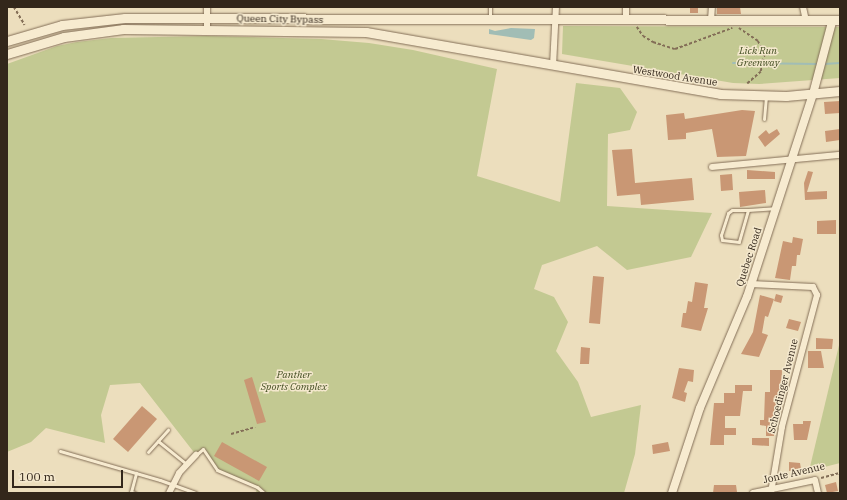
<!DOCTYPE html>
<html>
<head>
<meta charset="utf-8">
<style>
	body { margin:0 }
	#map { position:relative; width:847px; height:500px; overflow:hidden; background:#ecdebd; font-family:"IBM Plex Serif",serif }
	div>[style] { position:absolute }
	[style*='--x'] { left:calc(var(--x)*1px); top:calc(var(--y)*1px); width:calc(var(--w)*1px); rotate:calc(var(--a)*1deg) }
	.green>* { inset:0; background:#c3c992 }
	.water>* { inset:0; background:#a1bdb5 }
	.stream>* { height:2px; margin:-1px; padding:0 1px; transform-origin:1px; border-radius:1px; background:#a1bdb5 }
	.building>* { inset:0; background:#c99774 }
	.path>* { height:1.5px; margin-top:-0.75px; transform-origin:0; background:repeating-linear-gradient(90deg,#836e57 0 3px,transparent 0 5px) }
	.roads { filter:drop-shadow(0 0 1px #836e57) drop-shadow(0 0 1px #836e57) }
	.service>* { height:3px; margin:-1.5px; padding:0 1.5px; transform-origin:1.5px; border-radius:1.5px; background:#f7ebd0 }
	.minor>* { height:6px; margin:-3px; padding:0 3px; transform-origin:3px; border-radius:3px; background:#f7ebd0 }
	.tertiary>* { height:8px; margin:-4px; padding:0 4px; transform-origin:4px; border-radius:4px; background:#f7ebd0 }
	.secondary>* { height:9px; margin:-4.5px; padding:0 4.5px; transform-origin:4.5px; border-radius:4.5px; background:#f7ebd0 }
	span { translate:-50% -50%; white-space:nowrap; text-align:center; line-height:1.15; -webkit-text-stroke:3px #f4e8cd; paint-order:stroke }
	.street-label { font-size:10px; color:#33271b }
	.park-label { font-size:10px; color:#444f23; font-style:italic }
	.frame { position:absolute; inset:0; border:8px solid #33271b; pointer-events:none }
	.scale { position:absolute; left:12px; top:470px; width:111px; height:18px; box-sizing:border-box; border:2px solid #33271b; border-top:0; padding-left:5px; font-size:12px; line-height:14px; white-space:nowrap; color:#33271b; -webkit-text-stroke:3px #f4e8cd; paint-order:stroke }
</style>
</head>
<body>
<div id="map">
	<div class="green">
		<div style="clip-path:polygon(563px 26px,840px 27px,840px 78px,759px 84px,733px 83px,562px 54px)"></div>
		<div style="clip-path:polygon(207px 36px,321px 39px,369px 43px,413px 50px,497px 69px,477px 176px,560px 202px,576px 83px,620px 88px,637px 112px,630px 130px,608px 134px,607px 206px,712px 213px,691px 257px,627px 270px,597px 246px,542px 265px,534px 289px,554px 297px,568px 322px,556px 351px,578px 382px,591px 417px,641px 405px,635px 454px,624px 493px,256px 493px,257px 487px,217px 470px,203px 449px,196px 455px,140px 383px,110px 385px,101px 415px,105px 443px,46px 428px,31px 442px,7px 452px,7px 64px,57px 46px,77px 42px,111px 38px)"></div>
		<div style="clip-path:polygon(840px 341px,840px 463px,809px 471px)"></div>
	</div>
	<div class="water">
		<div style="clip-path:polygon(511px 28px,535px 29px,534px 38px,531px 40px,489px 34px,489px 29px,495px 31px)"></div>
	</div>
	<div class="stream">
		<div style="--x:733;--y:63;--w:85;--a:0.7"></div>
		<div style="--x:824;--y:64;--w:16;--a:-4"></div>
	</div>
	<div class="building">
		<div style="clip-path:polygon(690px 7px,698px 7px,698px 13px,690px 13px)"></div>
		<div style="clip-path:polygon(717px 7px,740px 7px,741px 14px,717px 14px)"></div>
		<div style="clip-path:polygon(840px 101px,840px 113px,825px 114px,824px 102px)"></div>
		<div style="clip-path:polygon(742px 110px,755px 111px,746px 156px,717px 157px,712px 129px,686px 133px,686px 139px,668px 140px,666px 115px,684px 113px,685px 119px)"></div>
		<div style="clip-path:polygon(777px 129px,780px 134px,765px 147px,758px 137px,766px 130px,769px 134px)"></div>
		<div style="clip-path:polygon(840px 129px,840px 140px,826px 142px,825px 131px)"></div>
		<div style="clip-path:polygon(632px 149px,635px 183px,692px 178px,694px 200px,641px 205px,640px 194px,617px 196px,612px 150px)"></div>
		<div style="clip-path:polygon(747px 170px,775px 172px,775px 179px,747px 179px)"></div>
		<div style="clip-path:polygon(808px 171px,813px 172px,807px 192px,827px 191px,827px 199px,805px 200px,804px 183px)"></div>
		<div style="clip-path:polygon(732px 174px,733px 190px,721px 191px,720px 175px)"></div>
		<div style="clip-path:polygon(765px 190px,766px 203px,740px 207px,739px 192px)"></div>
		<div style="clip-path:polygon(836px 220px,836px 234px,817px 234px,817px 221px)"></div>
		<div style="clip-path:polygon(793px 237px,803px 239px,800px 255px,797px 255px,796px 266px,792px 266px,790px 280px,775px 278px,783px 241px,792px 243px)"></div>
		<div style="clip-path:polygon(593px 276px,604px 277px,600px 324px,589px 323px)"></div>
		<div style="clip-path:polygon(695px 282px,708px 284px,704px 308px,708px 308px,701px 331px,681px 327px,683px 313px,686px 313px,688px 301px,692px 302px)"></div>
		<div style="clip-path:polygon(776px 294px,783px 296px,781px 303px,774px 301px)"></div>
		<div style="clip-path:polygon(760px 295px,774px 299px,768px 317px,765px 316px,762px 333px,768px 335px,759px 357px,741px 354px,753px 332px)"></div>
		<div style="clip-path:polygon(789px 319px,801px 322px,798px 331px,786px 328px)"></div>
		<div style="clip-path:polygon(816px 338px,833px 339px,832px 349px,816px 349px)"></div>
		<div style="clip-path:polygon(581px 347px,590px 348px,589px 364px,580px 364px)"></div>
		<div style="clip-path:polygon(808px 351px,821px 351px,824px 368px,808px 368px)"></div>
		<div style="clip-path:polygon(679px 368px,694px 370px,693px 382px,688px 381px,684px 392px,687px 393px,685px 402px,672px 398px)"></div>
		<div style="clip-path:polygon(770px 370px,782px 370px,781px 399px,777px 399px,777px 410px,774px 410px,774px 436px,766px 436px,766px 426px,760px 425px,760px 420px,764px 420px,765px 392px,770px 392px)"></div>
		<div style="clip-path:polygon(252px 377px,266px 422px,257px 424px,244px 380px)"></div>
		<div style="clip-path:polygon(735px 385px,752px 385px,752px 391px,743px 391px,740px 416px,725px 416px,725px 428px,736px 428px,736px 435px,724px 435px,724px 445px,710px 445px,714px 403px,724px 403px,724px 393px,735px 393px)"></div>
		<div style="clip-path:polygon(142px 406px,157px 419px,128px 452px,113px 439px)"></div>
		<div style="clip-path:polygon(803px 421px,811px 421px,807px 440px,794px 440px,793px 424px,803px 424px)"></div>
		<div style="clip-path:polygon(752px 438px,769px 438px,769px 446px,752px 445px)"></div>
		<div style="clip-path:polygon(222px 442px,267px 467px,259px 481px,214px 456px)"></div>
		<div style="clip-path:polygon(668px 442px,670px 451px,653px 454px,652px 445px)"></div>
		<div style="clip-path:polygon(789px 462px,800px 463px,801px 469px,789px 471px)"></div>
		<div style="clip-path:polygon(836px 482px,838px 491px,827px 493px,825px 485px)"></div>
		<div style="clip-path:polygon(714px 485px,736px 485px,737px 492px,713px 493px)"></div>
	</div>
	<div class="path">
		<div style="--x:14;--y:7;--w:21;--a:59"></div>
		<div style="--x:637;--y:27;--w:11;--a:56"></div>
		<div style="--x:643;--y:36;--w:12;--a:31"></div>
		<div style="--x:653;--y:42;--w:23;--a:18"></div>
		<div style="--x:675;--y:49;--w:61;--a:-20.2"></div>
		<div style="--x:739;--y:28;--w:23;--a:34"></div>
		<div style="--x:758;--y:41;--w:15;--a:62"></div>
		<div style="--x:765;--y:54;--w:18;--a:103"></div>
		<div style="--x:761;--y:72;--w:18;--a:139"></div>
		<div style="--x:231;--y:434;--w:25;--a:-16"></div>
		<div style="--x:821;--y:478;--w:20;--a:-15"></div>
	</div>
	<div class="roads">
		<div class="service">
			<div style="--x:490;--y:7;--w:11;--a:90"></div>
			<div style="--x:764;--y:119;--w:22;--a:-85"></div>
			<div style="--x:748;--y:210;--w:33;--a:106"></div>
			<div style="--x:739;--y:242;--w:17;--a:-173"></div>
			<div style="--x:722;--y:240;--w:5;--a:-101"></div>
			<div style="--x:721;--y:235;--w:23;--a:-72"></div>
			<div style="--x:728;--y:213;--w:5;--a:-37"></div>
			<div style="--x:732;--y:210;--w:16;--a:0"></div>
			<div style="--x:748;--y:210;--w:26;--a:-4"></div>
			<div style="--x:158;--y:441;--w:36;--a:39"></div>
			<div style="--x:60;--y:451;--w:104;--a:16.2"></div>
			<div style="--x:160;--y:480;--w:38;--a:20"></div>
			<div style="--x:148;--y:452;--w:30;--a:-48"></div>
			<div style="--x:196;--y:455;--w:9;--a:-41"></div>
			<div style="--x:203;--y:449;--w:25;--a:56"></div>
			<div style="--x:217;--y:470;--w:43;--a:23"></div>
			<div style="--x:257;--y:487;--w:9;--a:41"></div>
			<div style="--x:135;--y:493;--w:4;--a:-166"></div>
			<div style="--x:131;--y:492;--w:20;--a:-75"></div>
		</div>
		<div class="minor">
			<div style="--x:803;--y:7;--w:14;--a:78"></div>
			<div style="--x:626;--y:19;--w:12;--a:-90"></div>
			<div style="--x:711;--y:20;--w:13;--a:-86"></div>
			<div style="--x:207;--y:28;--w:21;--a:-90"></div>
			<div style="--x:553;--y:66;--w:59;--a:-87.1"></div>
			<div style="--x:712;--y:167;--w:129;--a:-5.4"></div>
			<div style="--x:751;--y:284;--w:62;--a:2.8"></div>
			<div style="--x:813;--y:287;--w:9;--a:63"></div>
			<div style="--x:817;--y:295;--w:137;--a:104.9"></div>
			<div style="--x:782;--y:427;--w:67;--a:99.5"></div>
			<div style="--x:169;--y:493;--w:22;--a:-63"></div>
			<div style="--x:179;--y:473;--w:25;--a:-47"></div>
			<div style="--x:753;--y:493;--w:63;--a:-11.8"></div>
			<div style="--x:815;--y:480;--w:13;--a:77"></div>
		</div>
		<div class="tertiary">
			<div style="--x:672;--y:493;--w:89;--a:-71.8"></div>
			<div style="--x:700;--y:408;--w:121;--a:-67.1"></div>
			<div style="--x:747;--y:297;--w:213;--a:-72"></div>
			<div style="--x:813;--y:94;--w:74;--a:-75.2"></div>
		</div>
		<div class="secondary">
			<div style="--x:7;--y:41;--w:57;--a:-16.2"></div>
			<div style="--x:62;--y:25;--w:63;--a:-6.3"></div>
			<div style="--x:125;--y:18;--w:715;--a:0.16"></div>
			<div style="--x:7;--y:54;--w:59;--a:-16.6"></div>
			<div style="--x:64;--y:37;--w:60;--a:-7.7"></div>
			<div style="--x:123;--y:29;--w:243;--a:0.7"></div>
			<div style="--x:366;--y:32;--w:359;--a:9.9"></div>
			<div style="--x:720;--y:94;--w:66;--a:1.7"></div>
			<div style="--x:786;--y:96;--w:54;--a:-5.3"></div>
		</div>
	</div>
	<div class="street-label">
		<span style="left:280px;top:19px;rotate:1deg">Queen City Bypass</span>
		<span style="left:675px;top:76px;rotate:9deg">Westwood Avenue</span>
		<span style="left:749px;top:257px;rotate:-72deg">Quebec Road</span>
		<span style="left:783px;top:386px;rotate:-76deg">Schoedinger Avenue</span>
		<span style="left:794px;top:473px;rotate:-13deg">Jonte Avenue</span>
	</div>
	<div class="park-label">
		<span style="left:758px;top:56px">Lick Run<br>Greenway</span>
		<span style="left:294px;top:380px">Panther<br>Sports Complex</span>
	</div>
	<div class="frame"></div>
	<div class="scale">100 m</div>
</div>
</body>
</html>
